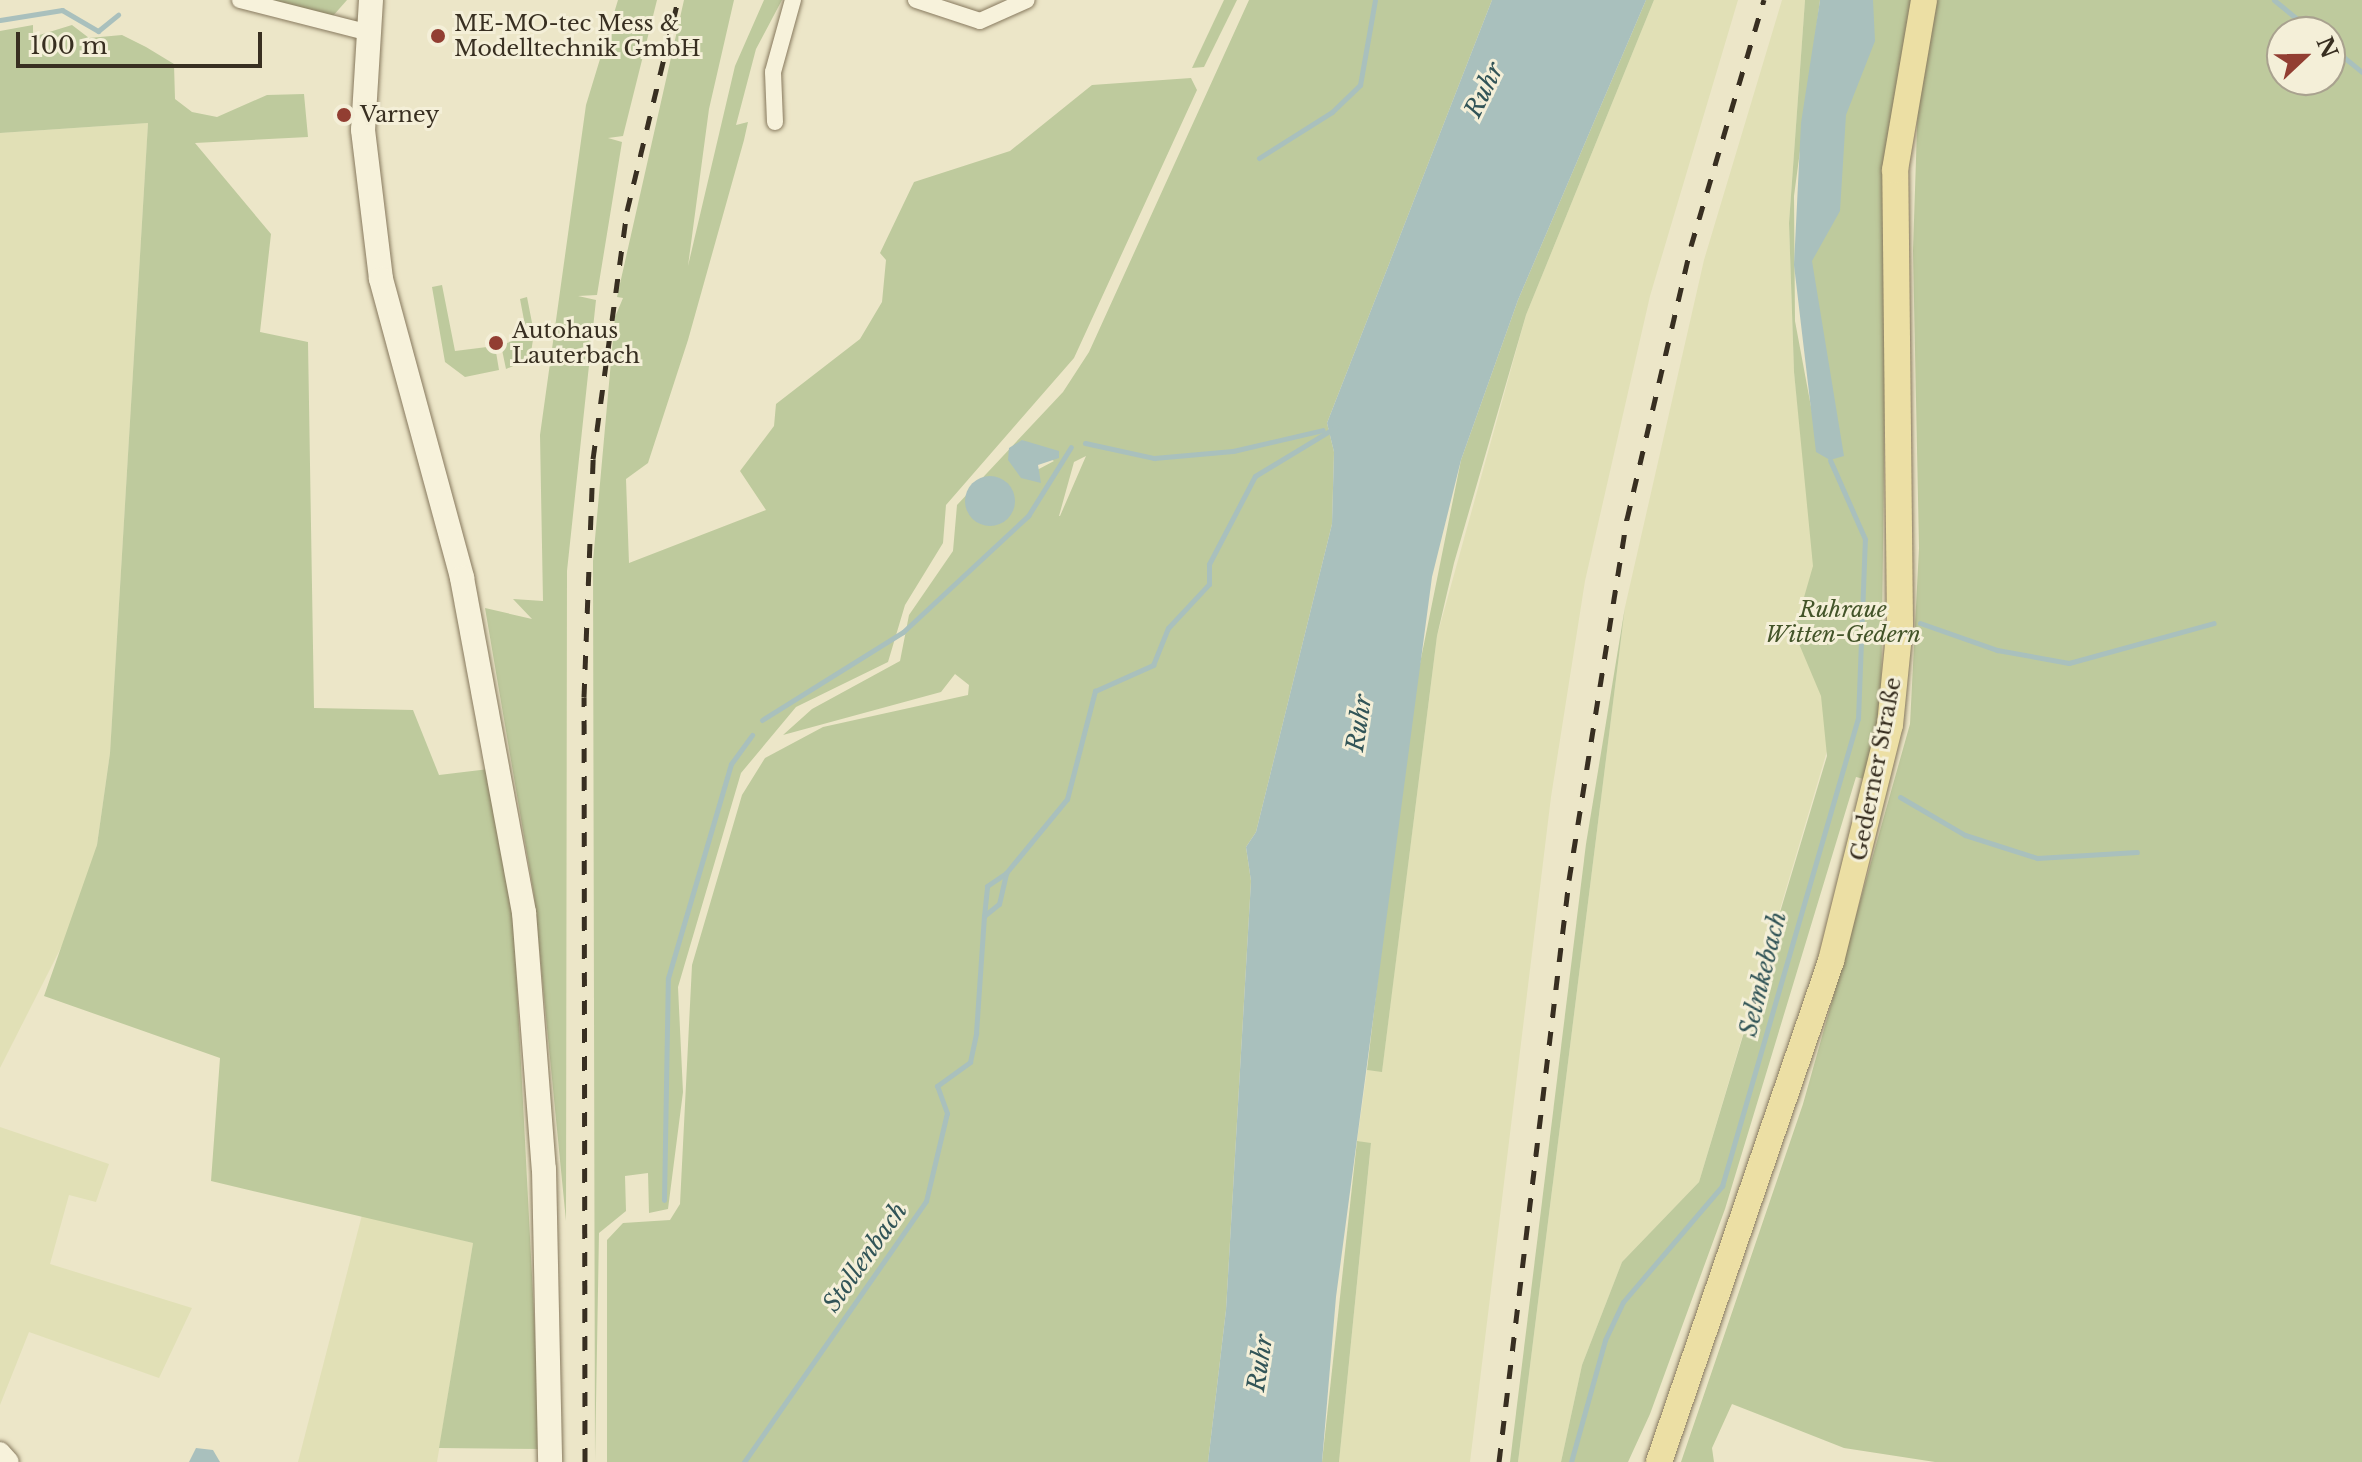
<!DOCTYPE html>
<html>
<head>
<meta charset="utf-8">
<style>
	body { margin:0 }
	#map { position:relative; width:2362px; height:1462px; overflow:hidden; background:#ece6c8; font-family:"Libre Baskerville",serif }
	div>[style] { position:absolute }
	[style*='--x'] { left:calc(var(--x)*1px); top:calc(var(--y)*1px); width:calc(var(--w)*1px); rotate:calc(var(--a)*1deg) }
	.farmland>* { inset:0; background:#e1e0b6 }
	.green>* { inset:0; background:#beca9d }
	.water>* { inset:0; background:#a9c0bd }
	.round { border-radius:50% }
	.stream>* { height:5px; margin:-2.5px; padding:0 2.5px; transform-origin:2.5px; border-radius:2.5px; background:#a9c0bd }
	.roads { filter:drop-shadow(0 0 2px #87795e) drop-shadow(0 0 2px #87795e) }
	.minor>* { height:16px; margin:-8px; padding:0 8px; transform-origin:8px; border-radius:8px; background:#f7f2db }
	.tertiary>* { height:20px; margin:-10px; padding:0 10px; transform-origin:10px; border-radius:10px; background:#f7f2db }
	.secondary>* { height:24px; margin:-12px; padding:0 12px; transform-origin:12px; border-radius:12px; background:#f7f2db }
	.primary>* { height:26px; margin:-13px; padding:0 13px; transform-origin:13px; border-radius:13px; background:#ecdfa4 }
	.rail>* { height:5px; margin-top:-2.5px; transform-origin:0; background:repeating-linear-gradient(90deg,#382f21 0 14px,transparent 0 28px) }
	.dots>* { width:22px; height:22px; translate:-50% -50%; box-sizing:border-box; border:4px solid #f4efd8; border-radius:50% }
	span { translate:-50% -50%; white-space:nowrap; text-align:center; line-height:1.15; -webkit-text-stroke:6px #f4efd8; paint-order:stroke }
	.poi-label { font-size:22px; color:#382f21 }
	.left { translate:0 -50%; text-align:left }
	.park-label { font-size:22px; color:#435429; font-style:italic }
	.street-label { font-size:22px; color:#382f21 }
	.water-label { font-size:24px; color:#315457; font-style:italic }
	.north { position:absolute; left:2266px; top:16px; width:80px; height:80px; box-sizing:border-box; background:#f4efd8; border:2px solid #a9a28f; border-radius:50%; rotate:68deg; font-size:22px; font-weight:700; line-height:32px; text-align:center; color:#382f21 }
	.north::after { content:''; display:block; margin:auto; width:28px; height:36px; background:#923e32; clip-path:polygon(50% 0,100% 100%,50% 72%,0 100%) }
	.scale { position:absolute; left:16px; top:32px; width:246px; height:36px; box-sizing:border-box; border:4px solid #382f21; border-top:0; padding-left:10px; font-size:24px; line-height:28px; white-space:nowrap; color:#382f21; -webkit-text-stroke:6px #f4efd8; paint-order:stroke }
</style>
</head>
<body>
<div id="map">
	<div class="farmland">
		<div style="clip-path:polygon(1654px 0,1738px 0,1650px 296px,1585px 581px,1551px 797px,1470px 1462px,1339px 1462px,1371px 1144px,1357px 1141px,1367px 1070px,1382px 1071px,1437px 636px,1526px 315px)"></div>
		<div style="clip-path:polygon(1782px 0,1805px 0,1789px 223px,1794px 372px,1833px 731px,1699px 1182px,1622px 1262px,1582px 1365px,1561px 1462px,1518px 1462px,1625px 607px,1704px 260px)"></div>
		<div style="clip-path:polygon(148px 123px,110px 753px,97px 845px,79px 912px,0 1068px,0 133px)"></div>
		<div style="clip-path:polygon(0 1127px,109px 1164px,96px 1202px,69px 1195px,50px 1264px,192px 1308px,159px 1378px,29px 1332px,0 1405px)"></div>
		<div style="clip-path:polygon(362px 1215px,473px 1243px,437px 1462px,298px 1462px)"></div>
	</div>
	<div class="green">
		<div style="clip-path:polygon(267px 0,347px 0,332px 17px)"></div>
		<div style="clip-path:polygon(618px 0,657px 0,623px 136px,608px 138px,622px 142px,597px 295px,578px 296px,596px 300px,567px 571px,566px 1221px,534px 895px,485px 608px,532px 619px,513px 599px,543px 601px,540px 435px,586px 105px)"></div>
		<div style="clip-path:polygon(684px 0,734px 0,709px 109px,688px 266px,735px 66px,764px 0,782px 0,756px 49px,736px 125px,748px 122px,744px 140px,688px 340px,648px 463px,626px 479px,629px 563px,766px 510px,740px 471px,774px 426px,776px 404px,860px 339px,882px 302px,886px 260px,880px 253px,914px 182px,1010px 151px,1092px 85px,1191px 78px,1197px 90px,1074px 358px,946px 505px,943px 543px,905px 605px,888px 662px,796px 707px,741px 773px,678px 987px,683px 1092px,668px 1209px,649px 1213px,648px 1173px,625px 1176px,626px 1211px,599px 1233px,595px 1462px,593px 561px,615px 317px,623px 298px,617px 297px)"></div>
		<div style="clip-path:polygon(1224px 0,1237px 0,1204px 67px,1192px 68px)"></div>
		<div style="clip-path:polygon(evenodd,1249px 0,1492px 0,1327px 423px,1334px 452px,1332px 524px,1256px 832px,1246px 847px,1251px 881px,1226px 1310px,1208px 1462px,607px 1462px,607px 1240px,623px 1223px,670px 1220px,680px 1204px,692px 965px,742px 795px,765px 758px,823px 727px,968px 695px,969px 685px,955px 674px,941px 692px,783px 735px,812px 709px,900px 661px,909px 615px,953px 551px,957px 505px,1063px 392px,1089px 352px,1249px 0,1022px 440px,1054px 461px,1037px 470px,1022px 440px,1249px 0,1086px 456px,1060px 516px,1059px 516px,1074px 462px,1086px 456px)"></div>
		<div style="clip-path:polygon(1646px 0,1654px 0,1526px 315px,1454px 563px,1437px 636px,1382px 1072px,1367px 1070px,1408px 723px,1461px 460px,1518px 300px)"></div>
		<div style="clip-path:polygon(1805px 0,1820px 0,1794px 196px,1795px 321px,1820px 455px,1801px 310px,1825px 0,1916px 0,1888px 144px,1881px 709px,1868px 780px,1856px 777px,1725px 1209px,1650px 1414px,1628px 1462px,1561px 1462px,1582px 1365px,1622px 1262px,1699px 1182px,1827px 756px,1821px 696px,1794px 632px,1813px 566px,1794px 372px,1789px 223px)"></div>
		<div style="clip-path:polygon(evenodd,1937px 0,2362px 0,2362px 1462px,1935px 1462px,1844px 1448px,1732px 1404px,1712px 1448px,1714px 1462px,1681px 1462px,1803px 1104px,1910px 724px,1919px 548px,1913px 251px,1919px 67px,1937px 0,2282px 32px,2330px 32px,2330px 80px,2282px 80px,2282px 32px)"></div>
		<div style="clip-path:polygon(33px 25px,33px 37px,72px 25px,89px 38px,122px 35px,146px 47px,174px 64px,175px 99px,192px 112px,217px 117px,267px 95px,304px 94px,308px 137px,195px 143px,271px 234px,260px 332px,308px 342px,314px 708px,413px 710px,439px 775px,489px 769px,514px 929px,541px 1449px,439px 1448px,473px 1243px,211px 1181px,220px 1058px,44px 996px,97px 845px,110px 753px,148px 123px,0 133px,0 31px)"></div>
		<div style="clip-path:polygon(442px 285px,455px 351px,495px 346px,499px 370px,465px 377px,445px 362px,432px 287px)"></div>
		<div style="clip-path:polygon(527px 297px,534px 333px,530px 359px,506px 369px,501px 345px,527px 336px,520px 299px)"></div>
		<div style="clip-path:polygon(1625px 607px,1518px 1462px,1510px 1462px,1586px 844px)"></div>
		<div style="clip-path:polygon(1357px 1141px,1371px 1143px,1339px 1462px,1322px 1462px)"></div>
	</div>
	<div class="water">
		<div style="clip-path:polygon(1492px 0,1646px 0,1518px 300px,1461px 460px,1432px 577px,1336px 1297px,1322px 1462px,1208px 1462px,1226px 1310px,1251px 881px,1246px 847px,1256px 832px,1332px 524px,1334px 452px,1327px 423px)"></div>
		<div style="clip-path:polygon(1820px 0,1873px 0,1875px 41px,1846px 115px,1840px 211px,1812px 261px,1844px 456px,1830px 460px,1816px 452px,1794px 265px,1801px 123px)"></div>
		<div style="clip-path:polygon(1022px 440px,1059px 451px,1059px 458px,1038px 465px,1041px 483px,1021px 478px,1008px 460px,1009px 448px)"></div>
		<div class="round" style="left:965px;top:476px;width:50px;height:50px"></div>
		<div style="clip-path:polygon(196px 1448px,213px 1450px,220px 1462px,189px 1462px)"></div>
	</div>
	<div class="stream">
		<div style="--x:2274;--y:0;--w:50;--a:39.4"></div>
		<div style="--x:0;--y:20;--w:63;--a:-9.2"></div>
		<div style="--x:62;--y:10;--w:42;--a:30.3"></div>
		<div style="--x:98;--y:31;--w:26;--a:-39"></div>
		<div style="--x:2330;--y:46;--w:41;--a:39.1"></div>
		<div style="--x:1259;--y:158;--w:86;--a:-32.2"></div>
		<div style="--x:1332;--y:112;--w:39;--a:-44"></div>
		<div style="--x:1360;--y:85;--w:86;--a:-80"></div>
		<div style="--x:1085;--y:443;--w:71;--a:12.3"></div>
		<div style="--x:1154;--y:458;--w:79;--a:-5.1"></div>
		<div style="--x:1233;--y:451;--w:92;--a:-13.1"></div>
		<div style="--x:1920;--y:623;--w:82;--a:19.3"></div>
		<div style="--x:1997;--y:650;--w:73;--a:10.2"></div>
		<div style="--x:2069;--y:663;--w:150;--a:-15.4"></div>
		<div style="--x:762;--y:720;--w:166;--a:-32"></div>
		<div style="--x:903;--y:632;--w:171;--a:-42.9"></div>
		<div style="--x:1028;--y:516;--w:81;--a:-58.1"></div>
		<div style="--x:1900;--y:797;--w:75;--a:30.3"></div>
		<div style="--x:1965;--y:835;--w:76;--a:17.7"></div>
		<div style="--x:2037;--y:858;--w:100;--a:-3.4"></div>
		<div style="--x:984;--y:916;--w:30;--a:-84"></div>
		<div style="--x:987;--y:886;--w:23;--a:-34"></div>
		<div style="--x:664;--y:1200;--w:222;--a:-89"></div>
		<div style="--x:668;--y:978;--w:223;--a:-73.6"></div>
		<div style="--x:731;--y:764;--w:36;--a:-54"></div>
		<div style="--x:744;--y:1462;--w:318;--a:-55.1"></div>
		<div style="--x:926;--y:1201;--w:90;--a:-76.6"></div>
		<div style="--x:947;--y:1113;--w:29;--a:-110"></div>
		<div style="--x:937;--y:1086;--w:41;--a:-36"></div>
		<div style="--x:970;--y:1062;--w:30;--a:-78"></div>
		<div style="--x:976;--y:1033;--w:117;--a:-86.1"></div>
		<div style="--x:984;--y:916;--w:19;--a:-39"></div>
		<div style="--x:999;--y:904;--w:32;--a:-77"></div>
		<div style="--x:1006;--y:873;--w:96;--a:-50.5"></div>
		<div style="--x:1067;--y:799;--w:112;--a:-75.5"></div>
		<div style="--x:1095;--y:691;--w:64;--a:-24.1"></div>
		<div style="--x:1153;--y:665;--w:40;--a:-68"></div>
		<div style="--x:1168;--y:628;--w:60;--a:-47"></div>
		<div style="--x:1209;--y:584;--w:20;--a:-90"></div>
		<div style="--x:1209;--y:564;--w:99;--a:-62.4"></div>
		<div style="--x:1255;--y:476;--w:95;--a:-31.2"></div>
		<div style="--x:1571;--y:1462;--w:127;--a:-74.4"></div>
		<div style="--x:1605;--y:1340;--w:42;--a:-64.7"></div>
		<div style="--x:1623;--y:1302;--w:153;--a:-49.5"></div>
		<div style="--x:1722;--y:1186;--w:486;--a:-73.8"></div>
		<div style="--x:1858;--y:719;--w:180;--a:-87.8"></div>
		<div style="--x:1865;--y:539;--w:86;--a:-113.9"></div>
	</div>
	<div class="roads">
		<div class="minor">
			<div style="--x:240;--y:0;--w:130;--a:14.3"></div>
			<div style="--x:916;--y:0;--w:67;--a:18.2"></div>
			<div style="--x:980;--y:21;--w:51;--a:-24.1"></div>
			<div style="--x:775;--y:122;--w:50;--a:-92.3"></div>
			<div style="--x:773;--y:72;--w:75;--a:-74.5"></div>
		</div>
		<div class="tertiary">
			<div style="--x:0;--y:1452;--w:13;--a:48"></div>
		</div>
		<div class="secondary">
			<div style="--x:371;--y:0;--w:130;--a:93.5"></div>
			<div style="--x:363;--y:130;--w:150;--a:83.1"></div>
			<div style="--x:381;--y:279;--w:310;--a:74.8"></div>
			<div style="--x:462;--y:578;--w:340;--a:79.5"></div>
			<div style="--x:524;--y:912;--w:258;--a:85.6"></div>
			<div style="--x:544;--y:1169;--w:293;--a:88.8"></div>
		</div>
		<div class="primary">
			<div style="--x:1659;--y:1462;--w:530;--a:-71.05"></div>
			<div style="--x:1831;--y:961;--w:243;--a:-76"></div>
			<div style="--x:1890;--y:725;--w:101;--a:-84.3"></div>
			<div style="--x:1900;--y:624;--w:454;--a:-90.6"></div>
			<div style="--x:1895;--y:170;--w:172;--a:-80.3"></div>
		</div>
	</div>
	<div class="rail">
		<div style="--x:585;--y:1462;--w:765;--a:-90.07"></div>
		<div style="--x:584;--y:697;--w:238;--a:-87.8"></div>
		<div style="--x:593;--y:459;--w:250;--a:-82.2"></div>
		<div style="--x:627;--y:211;--w:217;--a:-76.4"></div>
		<div style="--x:1499;--y:1462;--w:586;--a:-83.14"></div>
		<div style="--x:1569;--y:880;--w:366;--a:-80.9"></div>
		<div style="--x:1627;--y:519;--w:280;--a:-76.8"></div>
		<div style="--x:1691;--y:246;--w:257;--a:-73.5"></div>
	</div>
	<div class="dots">
		<div style="left:438px;top:36px;background:#923e32"></div>
		<div style="left:344px;top:115px;background:#923e32"></div>
		<div style="left:496px;top:343px;background:#923e32"></div>
	</div>
	<div class="poi-label">
		<span class="left" style="left:454px;top:36px">ME-MO-tec Mess &amp;<br>Modelltechnik GmbH</span>
		<span class="left" style="left:360px;top:115px">Varney</span>
		<span class="left" style="left:512px;top:343px">Autohaus<br>Lauterbach</span>
	</div>
	<div class="park-label">
		<span style="left:1843px;top:622px">Ruhraue<br>Witten-Gedern</span>
	</div>
	<div class="street-label">
		<span style="left:1876px;top:769px;rotate:-79deg">Gederner Straße</span>
	</div>
	<div class="water-label">
		<span style="left:1484px;top:90px;rotate:-64deg">Ruhr</span>
		<span style="left:1359px;top:723px;rotate:-81deg">Ruhr</span>
		<span style="left:1763px;top:974px;rotate:-76deg">Selmkebach</span>
		<span style="left:865px;top:1257px;rotate:-55deg">Stollenbach</span>
		<span style="left:1260px;top:1363px;rotate:-81deg">Ruhr</span>
	</div>
	<div class="north">N</div>
	<div class="scale">100 m</div>
</div>
</body>
</html>
